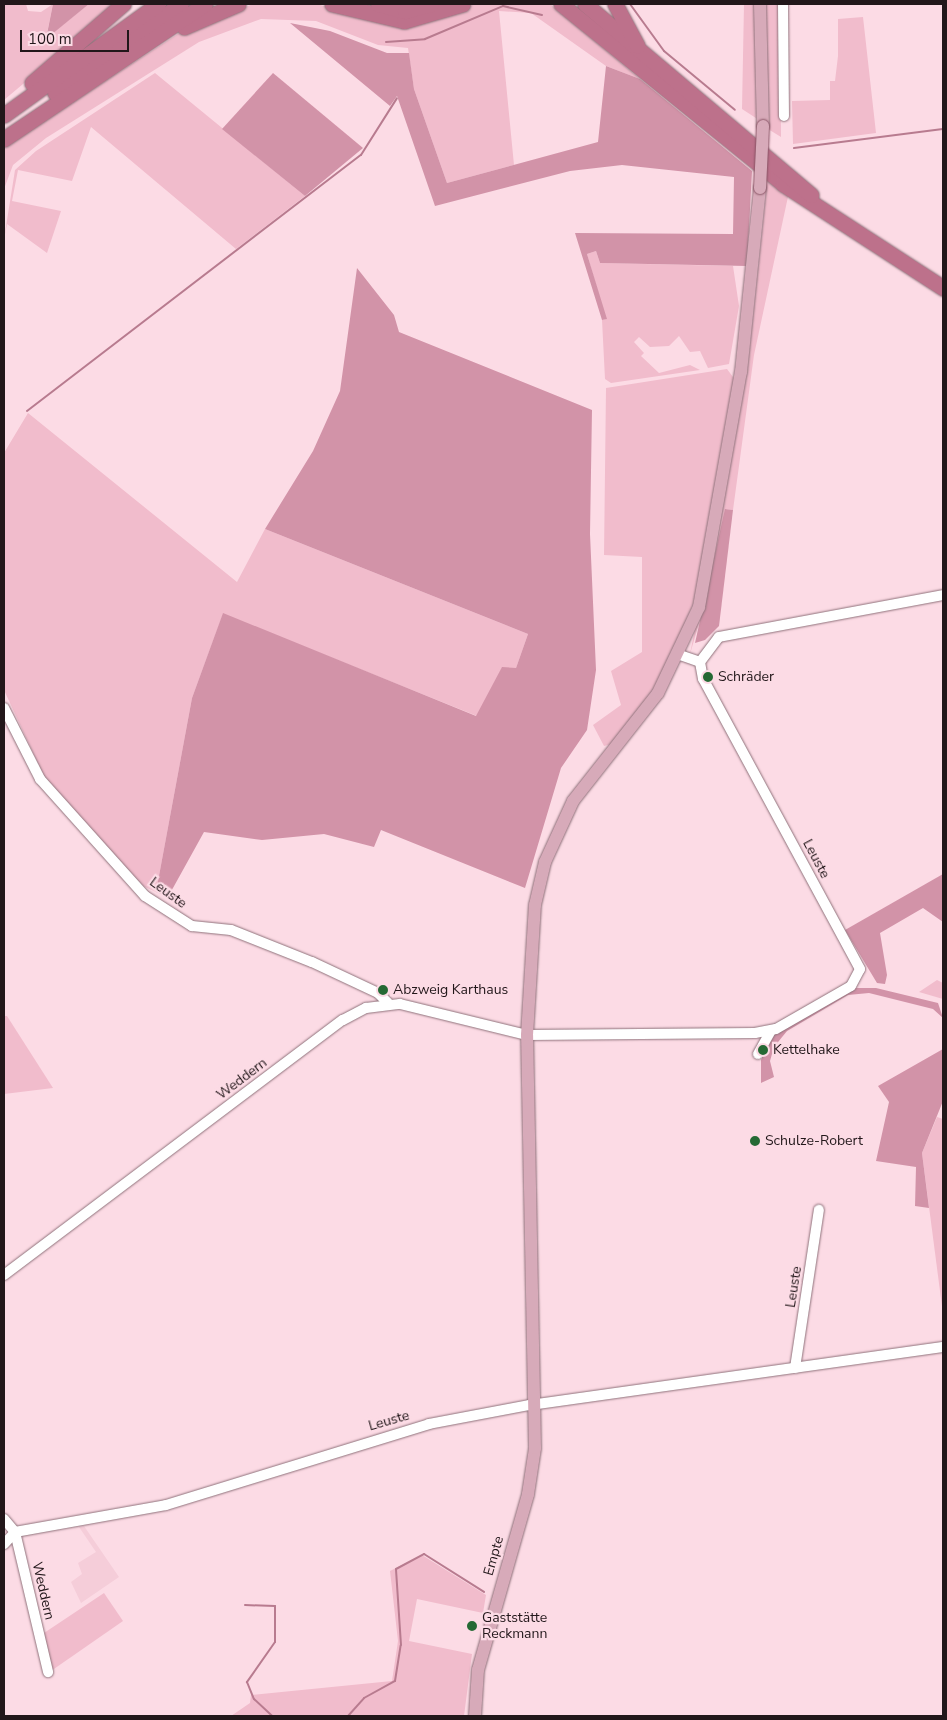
<!DOCTYPE html>
<html>
<head>
<meta charset="utf-8">
<style>
	body { margin:0 }
	#map { position:relative; width:947px; height:1720px; overflow:hidden; background:#fcdbe5; font-family:"Nunito Sans",sans-serif }
	div>[style] { position:absolute }
	[style*='--x'] { left:calc(var(--x)*1px); top:calc(var(--y)*1px); width:calc(var(--w)*1px); rotate:calc(var(--a)*1deg) }
	.built>* { inset:0; background:#f5cdd9 }
	.green>* { inset:0; background:#f1bccc }
	.forest>* { inset:0; background:#d293a8 }
	.stream>* { height:2px; margin:-1px; padding:0 1px; transform-origin:1px; border-radius:1px; background:#b87b8f }
	.roads { filter:drop-shadow(0 0 1px #8f727b) drop-shadow(0 0 1px #8f727b) }
	.minor>* { height:10px; margin:-5px; padding:0 5px; transform-origin:5px; border-radius:5px; background:#fff }
	.major>* { height:12px; margin:-6px; padding:0 6px; transform-origin:6px; border-radius:6px; background:#d7aab9 }
	.highway>* { height:15px; margin:-7.5px; padding:0 7.5px; transform-origin:7.5px; border-radius:7.5px; background:#bd718b }
	.bridges { filter:drop-shadow(0 0 1px #875263) drop-shadow(0 0 1px #875263) }
	.major-bridge>* { height:12px; margin:-6px; padding:0 6px; transform-origin:6px; border-radius:6px; background:#d7aab9 }
	.dots>* { width:14px; height:14px; translate:-50% -50%; box-sizing:border-box; border:2px solid #fcdbe5; border-radius:50% }
	span { translate:-50% -50%; white-space:nowrap; text-align:center; line-height:1.15; -webkit-text-stroke:4.5px #fcdbe5; paint-order:stroke }
	.poi-label { font-size:14px; color:#22171a }
	.left { translate:0 -50%; text-align:left }
	.street-label { font-size:14px; color:#22171a }
	.frame { position:absolute; inset:0; border:5px solid #22171a; pointer-events:none }
	.scale { position:absolute; left:20px; top:30px; width:109px; height:22px; box-sizing:border-box; border:2px solid #22171a; border-top:0; padding-left:6px; font-size:15px; line-height:18px; white-space:nowrap; color:#22171a; -webkit-text-stroke:4px #fcdbe5; paint-order:stroke }
</style>
</head>
<body>
<div id="map">
	<div class="built">
		<div style="clip-path:polygon(84px 1526px,119px 1577px,81px 1603px,71px 1582px,82px 1574px,78px 1563px,96px 1552px,79px 1527px)"></div>
	</div>
	<div class="green">
		<div style="clip-path:polygon(4px 4px,26px 4px,28px 11px,41px 12px,53px 4px,46px 38px,89px 4px,118px 4px,4px 100px)"></div>
		<div style="clip-path:polygon(253px 4px,317px 4px,341px 11px,438px 19px,475px 4px,550px 4px,640px 79px,606px 66px,531px 13px,499px 11px,514px 165px,447px 183px,414px 89px,408px 48px,378px 45px,316px 21px,261px 19px,199px 42px,46px 138px,13px 165px,4px 189px,4px 147px,178px 34px)"></div>
		<div style="clip-path:polygon(744px 4px,757px 4px,759px 120px,742px 109px)"></div>
		<div style="clip-path:polygon(765px 4px,780px 4px,781px 137px,768px 129px)"></div>
		<div style="clip-path:polygon(863px 17px,876px 133px,793px 144px,792px 101px,830px 100px,830px 81px,835px 81px,838px 56px,838px 19px)"></div>
		<div style="clip-path:polygon(155px 73px,305px 196px,236px 249px,91px 127px,72px 181px,18px 170px,12px 201px,61px 211px,47px 253px,7px 224px,4px 239px,15px 170px,36px 151px)"></div>
		<div style="clip-path:polygon(768px 176px,789px 192px,754px 355px,733px 510px,726px 509px,711px 583px,690px 654px,748px 362px)"></div>
		<div style="clip-path:polygon(596px 251px,600px 263px,733px 266px,739px 306px,729px 364px,708px 368px,700px 351px,690px 352px,679px 336px,669px 346px,650px 347px,639px 337px,634px 342px,644px 353px,641px 356px,659px 373px,690px 365px,700px 370px,611px 383px,605px 379px,602px 320px,606px 319px,587px 254px)"></div>
		<div style="clip-path:polygon(727px 369px,736px 381px,697px 595px,661px 681px,612px 744px,604px 746px,593px 725px,621px 705px,611px 671px,642px 652px,642px 557px,604px 555px,606px 388px)"></div>
		<div style="clip-path:polygon(28px 413px,237px 582px,265px 529px,528px 634px,516px 668px,502px 668px,477px 716px,223px 614px,192px 698px,156px 892px,143px 886px,47px 783px,4px 690px,4px 453px)"></div>
		<div style="clip-path:polygon(937px 980px,943px 983px,943px 999px,919px 992px)"></div>
		<div style="clip-path:polygon(4px 1016px,7px 1016px,53px 1088px,4px 1094px)"></div>
		<div style="clip-path:polygon(937px 1117px,943px 1119px,943px 1314px,922px 1153px)"></div>
		<div style="clip-path:polygon(422px 1555px,486px 1595px,483px 1613px,417px 1599px,409px 1641px,472px 1654px,464px 1716px,231px 1716px,250px 1703px,251px 1695px,392px 1681px,398px 1641px,390px 1571px)"></div>
		<div style="clip-path:polygon(104px 1593px,123px 1621px,51px 1671px,41px 1635px)"></div>
	</div>
	<div class="forest">
		<div style="clip-path:polygon(53px 4px,89px 4px,46px 39px)"></div>
		<div style="clip-path:polygon(290px 23px,330px 31px,387px 53px,409px 53px,414px 89px,447px 183px,598px 142px,606px 66px,640px 79px,752px 171px,747px 266px,600px 263px,596px 251px,587px 254px,607px 319px,602px 320px,575px 233px,733px 234px,734px 177px,622px 165px,570px 171px,435px 206px,397px 96px,390px 106px)"></div>
		<div style="clip-path:polygon(273px 73px,363px 148px,305px 196px,222px 129px)"></div>
		<div style="clip-path:polygon(357px 268px,394px 315px,399px 332px,592px 410px,590px 534px,596px 670px,587px 730px,561px 768px,525px 888px,381px 830px,374px 847px,324px 834px,262px 840px,204px 832px,168px 897px,156px 892px,192px 698px,223px 613px,476px 716px,502px 667px,516px 668px,528px 634px,265px 529px,313px 451px,340px 391px)"></div>
		<div style="clip-path:polygon(725px 509px,733px 510px,719px 626px,705px 640px,695px 643px)"></div>
		<div style="clip-path:polygon(943px 874px,943px 922px,923px 908px,880px 933px,887px 975px,885px 984px,877px 983px,845px 930px)"></div>
		<div style="clip-path:polygon(852px 988px,876px 988px,938px 1003px,943px 1018px,933px 1009px,869px 993px,848px 995px,787px 1031px,774px 1047px,770px 1061px,774px 1077px,761px 1083px,761px 1060px,770px 1037px)"></div>
		<div style="clip-path:polygon(943px 1049px,943px 1101px,922px 1153px,929px 1208px,915px 1206px,916px 1167px,876px 1161px,889px 1102px,878px 1086px)"></div>
	</div>
	<div class="stream">
		<div style="--x:630;--y:4;--w:58;--a:54.1"></div>
		<div style="--x:664;--y:51;--w:92;--a:39.7"></div>
		<div style="--x:386;--y:42;--w:39;--a:-4"></div>
		<div style="--x:425;--y:39;--w:85;--a:-22.9"></div>
		<div style="--x:503;--y:6;--w:40;--a:13"></div>
		<div style="--x:794;--y:148;--w:150;--a:-7.3"></div>
		<div style="--x:27;--y:411;--w:421;--a:-37.5"></div>
		<div style="--x:361;--y:155;--w:67;--a:-57.7"></div>
		<div style="--x:245;--y:1605;--w:30;--a:2"></div>
		<div style="--x:275;--y:1606;--w:36;--a:90"></div>
		<div style="--x:275;--y:1642;--w:49;--a:125"></div>
		<div style="--x:247;--y:1682;--w:18;--a:68"></div>
		<div style="--x:254;--y:1699;--w:25;--a:43"></div>
		<div style="--x:348;--y:1716;--w:24;--a:-48"></div>
		<div style="--x:364;--y:1698;--w:35;--a:-29"></div>
		<div style="--x:395;--y:1681;--w:36;--a:-81"></div>
		<div style="--x:401;--y:1645;--w:76;--a:-93.8"></div>
		<div style="--x:396;--y:1569;--w:32;--a:-28"></div>
		<div style="--x:424;--y:1554;--w:71;--a:32.3"></div>
	</div>
	<div class="roads">
		<div class="minor">
			<div style="--x:783;--y:4;--w:112;--a:89.5"></div>
			<div style="--x:680;--y:655;--w:21;--a:19"></div>
			<div style="--x:4;--y:708;--w:80;--a:63.1"></div>
			<div style="--x:40;--y:779;--w:157;--a:48.1"></div>
			<div style="--x:145;--y:896;--w:56;--a:32.6"></div>
			<div style="--x:192;--y:926;--w:39;--a:6"></div>
			<div style="--x:231;--y:930;--w:87;--a:21.6"></div>
			<div style="--x:312;--y:962;--w:73;--a:25.2"></div>
			<div style="--x:378;--y:993;--w:14;--a:45"></div>
			<div style="--x:758;--y:1054;--w:26;--a:-61"></div>
			<div style="--x:4;--y:1275;--w:424;--a:-37"></div>
			<div style="--x:343;--y:1020;--w:26;--a:-28"></div>
			<div style="--x:366;--y:1008;--w:34;--a:-7"></div>
			<div style="--x:400;--y:1004;--w:131;--a:13.7"></div>
			<div style="--x:527;--y:1035;--w:228;--a:-0.5"></div>
			<div style="--x:755;--y:1033;--w:21;--a:-11"></div>
			<div style="--x:776;--y:1029;--w:86;--a:-29.8"></div>
			<div style="--x:851;--y:986;--w:19;--a:-62"></div>
			<div style="--x:860;--y:969;--w:330;--a:-118.4"></div>
			<div style="--x:703;--y:679;--w:17;--a:-100"></div>
			<div style="--x:700;--y:662;--w:31;--a:-53"></div>
			<div style="--x:719;--y:637;--w:228;--a:-10.6"></div>
			<div style="--x:795;--y:1368;--w:160;--a:-81.4"></div>
			<div style="--x:4;--y:1519;--w:17;--a:50"></div>
			<div style="--x:15;--y:1532;--w:144;--a:76.7"></div>
			<div style="--x:15;--y:1532;--w:153;--a:-10.1"></div>
			<div style="--x:166;--y:1505;--w:275;--a:-17.1"></div>
			<div style="--x:429;--y:1424;--w:103;--a:-10.7"></div>
			<div style="--x:530;--y:1405;--w:417;--a:-8"></div>
			<div style="--x:4;--y:1544;--w:16;--a:-47"></div>
		</div>
		<div class="major">
			<div style="--x:760;--y:4;--w:122;--a:88.6"></div>
			<div style="--x:475;--y:1716;--w:46;--a:-86.3"></div>
			<div style="--x:478;--y:1670;--w:183;--a:-74.1"></div>
			<div style="--x:528;--y:1494;--w:47;--a:-81.3"></div>
			<div style="--x:535;--y:1448;--w:413;--a:-91.1"></div>
			<div style="--x:527;--y:1035;--w:130;--a:-86.5"></div>
			<div style="--x:535;--y:905;--w:44;--a:-76.9"></div>
			<div style="--x:545;--y:862;--w:67;--a:-65.3"></div>
			<div style="--x:573;--y:801;--w:137;--a:-51.8"></div>
			<div style="--x:658;--y:693;--w:95;--a:-64.5"></div>
			<div style="--x:699;--y:607;--w:239;--a:-79.9"></div>
			<div style="--x:741;--y:372;--w:185;--a:-84.1"></div>
		</div>
		<div class="highway">
			<div style="--x:332;--y:4;--w:74;--a:13.3"></div>
			<div style="--x:404;--y:21;--w:61;--a:-16.1"></div>
			<div style="--x:378;--y:4;--w:28;--a:15"></div>
			<div style="--x:405;--y:11;--w:27;--a:-15"></div>
			<div style="--x:561;--y:4;--w:286;--a:39"></div>
			<div style="--x:783;--y:184;--w:191;--a:33"></div>
			<div style="--x:585;--y:4;--w:296;--a:40.2"></div>
			<div style="--x:615;--y:4;--w:47;--a:61.8"></div>
			<div style="--x:184;--y:27;--w:59;--a:-23.1"></div>
			<div style="--x:32;--y:83;--w:121;--a:-41"></div>
			<div style="--x:55;--y:93;--w:154;--a:-35.2"></div>
			<div style="--x:4;--y:115;--w:190;--a:-35.8"></div>
			<div style="--x:4;--y:139;--w:242;--a:-33.9"></div>
		</div>
	</div>
	<div class="bridges">
		<div class="major-bridge">
			<div style="--x:760;--y:188;--w:62;--a:-87.2"></div>
		</div>
	</div>
	<div class="dots">
		<div style="left:708px;top:677px;background:#256934"></div>
		<div style="left:383px;top:990px;background:#256934"></div>
		<div style="left:763px;top:1050px;background:#256934"></div>
		<div style="left:755px;top:1141px;background:#256934"></div>
		<div style="left:472px;top:1626px;background:#256934"></div>
	</div>
	<div class="poi-label">
		<span class="left" style="left:718px;top:677px">Schräder</span>
		<span class="left" style="left:393px;top:990px">Abzweig Karthaus</span>
		<span class="left" style="left:773px;top:1050px">Kettelhake</span>
		<span class="left" style="left:765px;top:1141px">Schulze-Robert</span>
		<span class="left" style="left:482px;top:1626px">Gaststätte<br>Reckmann</span>
	</div>
	<div class="street-label">
		<span style="left:816px;top:859px;rotate:62deg">Leuste</span>
		<span style="left:168px;top:893px;rotate:36deg">Leuste</span>
		<span style="left:242px;top:1079px;rotate:-37deg">Weddern</span>
		<span style="left:794px;top:1287px;rotate:-81deg">Leuste</span>
		<span style="left:389px;top:1421px;rotate:-16deg">Leuste</span>
		<span style="left:494px;top:1556px;rotate:-74deg">Empte</span>
		<span style="left:43px;top:1591px;rotate:77deg">Weddern</span>
	</div>
	<div class="frame"></div>
	<div class="scale">100 m</div>
</div>
</body>
</html>
